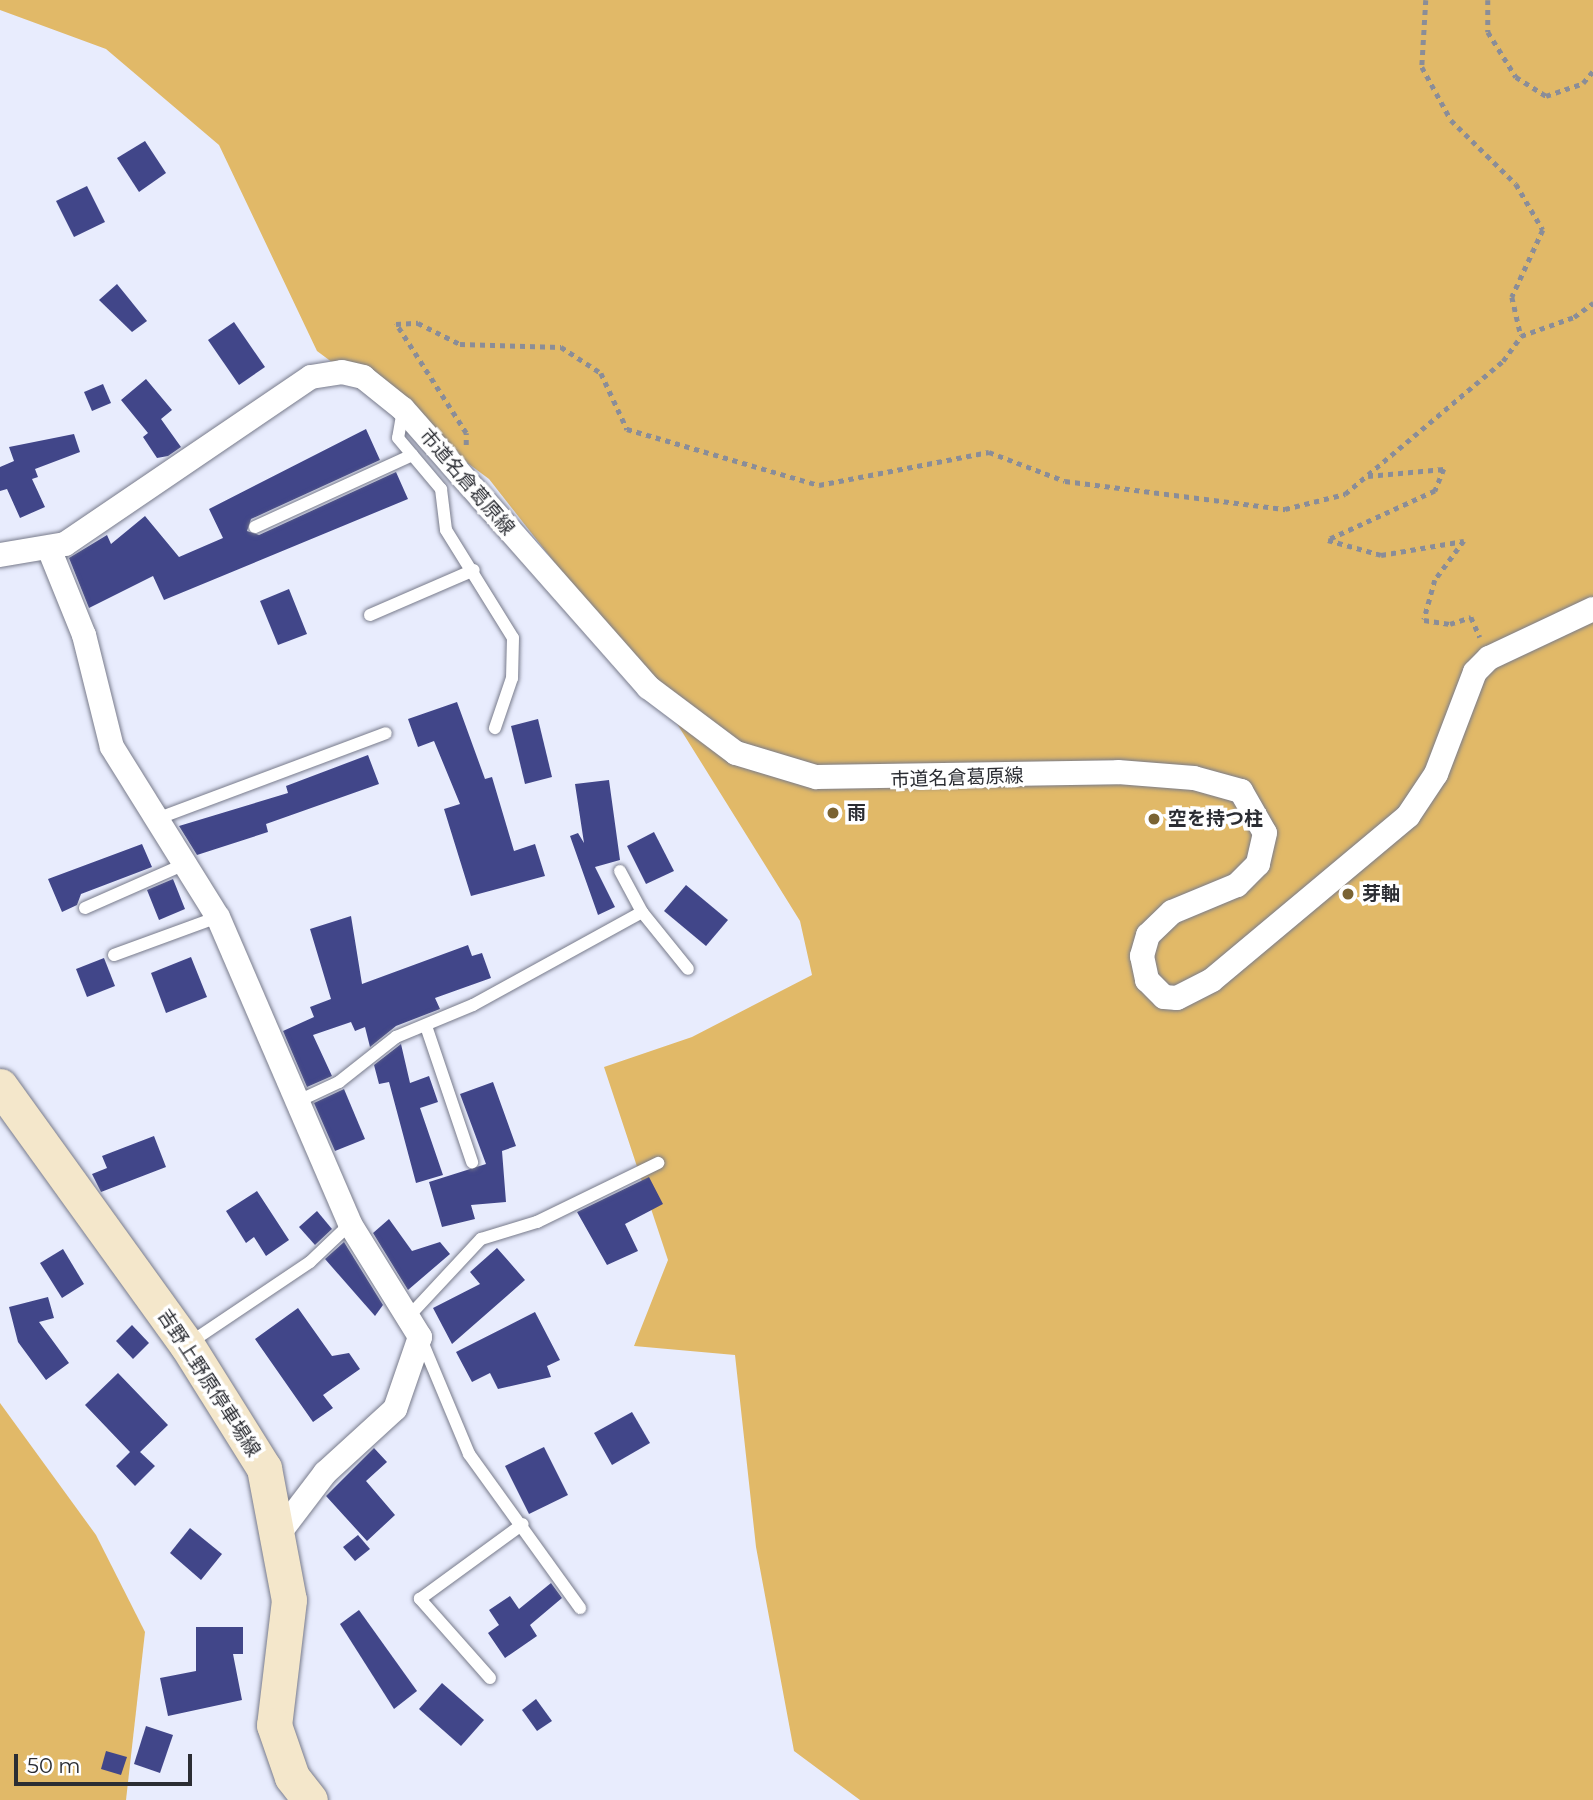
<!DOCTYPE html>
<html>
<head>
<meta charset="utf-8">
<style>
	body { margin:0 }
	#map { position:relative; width:1593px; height:1800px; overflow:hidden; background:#e8ecfd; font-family:Montserrat,"Noto Sans JP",sans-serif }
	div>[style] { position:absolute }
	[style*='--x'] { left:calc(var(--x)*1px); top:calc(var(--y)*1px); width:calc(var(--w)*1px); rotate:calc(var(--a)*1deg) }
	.forest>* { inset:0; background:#e1b968 }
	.building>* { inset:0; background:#414689 }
	.path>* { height:4.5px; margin-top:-2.25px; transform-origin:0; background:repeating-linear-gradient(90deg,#8a8d98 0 5px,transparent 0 10px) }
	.roads { filter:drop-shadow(0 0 2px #787b8b) drop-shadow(0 0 2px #787b8b) }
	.lane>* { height:12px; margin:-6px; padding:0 6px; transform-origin:6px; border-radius:6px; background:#fff }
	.street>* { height:24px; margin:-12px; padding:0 12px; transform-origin:12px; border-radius:12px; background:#fff }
	.secondary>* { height:35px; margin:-17.5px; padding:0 17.5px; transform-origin:17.5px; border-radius:17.5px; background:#f4e7cb }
	.dots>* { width:19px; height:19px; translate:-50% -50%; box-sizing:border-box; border:4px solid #fff; border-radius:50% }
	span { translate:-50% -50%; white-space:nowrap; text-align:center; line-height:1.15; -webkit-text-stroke:7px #fff; paint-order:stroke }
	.street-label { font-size:19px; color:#2b2d33 }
	.poi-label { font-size:19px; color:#2b2d33; font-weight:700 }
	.left { translate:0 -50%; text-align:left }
	.scale { position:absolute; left:14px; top:1754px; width:178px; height:32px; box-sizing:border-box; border:4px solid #2b2d33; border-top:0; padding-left:9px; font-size:21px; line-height:24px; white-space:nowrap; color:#2b2d33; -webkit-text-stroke:5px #fff; paint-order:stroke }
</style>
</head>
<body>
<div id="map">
	<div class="forest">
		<div style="clip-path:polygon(0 0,1593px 0,1593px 1800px,860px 1800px,794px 1751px,756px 1547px,735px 1355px,634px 1346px,668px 1260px,604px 1067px,692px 1037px,812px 975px,800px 921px,661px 698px,489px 479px,317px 351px,219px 145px,106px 49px,0 10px)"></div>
		<div style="clip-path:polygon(0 1403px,96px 1535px,145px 1632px,126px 1800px,0 1800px)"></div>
	</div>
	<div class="building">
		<div style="clip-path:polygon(145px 141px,166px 173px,139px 192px,117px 158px)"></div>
		<div style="clip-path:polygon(87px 186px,105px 222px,74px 237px,56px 201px)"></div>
		<div style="clip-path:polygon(117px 284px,147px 321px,132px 332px,99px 300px)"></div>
		<div style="clip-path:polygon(234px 322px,265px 367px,239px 385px,208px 340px)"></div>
		<div style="clip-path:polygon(146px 379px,172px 410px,161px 419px,181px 447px,168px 456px,157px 458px,143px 437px,148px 433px,121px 400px)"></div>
		<div style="clip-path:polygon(103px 384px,111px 403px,92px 411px,84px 392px)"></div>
		<div style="clip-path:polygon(366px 429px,380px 460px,251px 519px,247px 531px,259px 535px,396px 472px,408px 499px,164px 600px,153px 576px,89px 608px,69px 558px,107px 535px,111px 544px,145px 516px,179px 557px,223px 538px,209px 509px)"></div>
		<div style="clip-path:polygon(74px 434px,80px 452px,35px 469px,38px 477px,32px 479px,45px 507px,20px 518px,7px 489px,0 491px,0 467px,14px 461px,9px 447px)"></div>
		<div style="clip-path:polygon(289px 589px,307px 634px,278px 645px,260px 601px)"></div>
		<div style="clip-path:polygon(457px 702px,485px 779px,492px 777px,514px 851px,535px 844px,545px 876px,471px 896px,444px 809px,460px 804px,434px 741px,418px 747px,408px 719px)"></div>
		<div style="clip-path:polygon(538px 719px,552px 777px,525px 784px,511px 726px)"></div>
		<div style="clip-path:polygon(368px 755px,379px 784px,266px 824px,268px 832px,197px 855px,179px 826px,288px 793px,286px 786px)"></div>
		<div style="clip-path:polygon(609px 780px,620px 860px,595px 867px,615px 907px,598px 915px,570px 836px,578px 833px,584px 843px,575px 784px)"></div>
		<div style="clip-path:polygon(654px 832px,674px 871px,646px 884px,627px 846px)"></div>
		<div style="clip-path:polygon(142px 844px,152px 867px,81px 894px,77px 905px,62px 912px,48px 879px)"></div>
		<div style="clip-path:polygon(173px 879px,185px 909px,159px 920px,147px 890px)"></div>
		<div style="clip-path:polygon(686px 885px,728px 920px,706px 946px,664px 911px)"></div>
		<div style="clip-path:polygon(351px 916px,362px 984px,468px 945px,472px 956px,482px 953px,491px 978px,435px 998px,440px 1009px,396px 1026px,370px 1047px,365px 1027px,355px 1031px,351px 1022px,313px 1035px,332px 1076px,307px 1087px,283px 1031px,314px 1017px,310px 1007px,331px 999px,310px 929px)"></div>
		<div style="clip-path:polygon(191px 957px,207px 997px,166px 1013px,151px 973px)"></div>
		<div style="clip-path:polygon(104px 958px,115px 986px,87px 997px,76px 969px)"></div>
		<div style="clip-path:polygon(401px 1044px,410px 1083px,429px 1076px,438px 1102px,420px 1108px,443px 1175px,416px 1183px,389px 1082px,379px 1084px,374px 1065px)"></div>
		<div style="clip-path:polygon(493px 1082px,516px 1146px,502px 1151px,506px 1202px,471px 1205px,475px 1219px,442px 1227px,429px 1182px,486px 1164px,460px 1094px)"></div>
		<div style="clip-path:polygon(344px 1089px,365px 1139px,335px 1151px,314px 1103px)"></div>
		<div style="clip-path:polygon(154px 1136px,166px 1167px,101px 1192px,92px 1174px,107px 1168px,102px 1156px)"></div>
		<div style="clip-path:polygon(649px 1177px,663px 1204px,625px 1224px,638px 1251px,607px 1265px,577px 1212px)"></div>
		<div style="clip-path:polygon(257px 1191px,289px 1240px,266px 1256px,254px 1237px,246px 1243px,226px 1211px)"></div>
		<div style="clip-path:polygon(317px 1211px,332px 1229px,315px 1245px,299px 1227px)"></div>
		<div style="clip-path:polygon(389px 1219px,412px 1251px,440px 1242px,450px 1254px,408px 1290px,373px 1233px)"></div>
		<div style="clip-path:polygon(344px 1242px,383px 1305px,375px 1316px,325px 1259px)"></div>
		<div style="clip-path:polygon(497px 1248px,525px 1280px,452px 1344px,433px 1308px,480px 1284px,470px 1272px)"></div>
		<div style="clip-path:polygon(63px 1249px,84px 1284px,62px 1298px,40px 1263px)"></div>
		<div style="clip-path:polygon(48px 1297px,54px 1318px,39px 1322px,69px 1363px,46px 1380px,18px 1342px,9px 1307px)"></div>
		<div style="clip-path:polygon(298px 1308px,332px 1356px,349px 1353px,360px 1369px,323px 1395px,333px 1408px,313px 1422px,255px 1339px)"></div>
		<div style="clip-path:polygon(535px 1312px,560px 1360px,547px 1366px,551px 1377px,498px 1389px,490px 1373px,472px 1382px,456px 1352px)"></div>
		<div style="clip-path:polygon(132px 1325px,149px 1343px,133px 1359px,116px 1341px)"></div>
		<div style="clip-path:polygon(118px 1373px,168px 1425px,140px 1452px,155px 1466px,135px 1486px,116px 1466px,130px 1452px,85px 1405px)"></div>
		<div style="clip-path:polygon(632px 1412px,650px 1443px,612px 1465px,594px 1433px)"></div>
		<div style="clip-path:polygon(544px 1447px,568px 1495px,529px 1514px,505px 1466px)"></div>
		<div style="clip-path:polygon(374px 1448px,387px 1462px,366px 1481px,395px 1515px,367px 1541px,326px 1496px)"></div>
		<div style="clip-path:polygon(190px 1528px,222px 1554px,201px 1580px,170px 1553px)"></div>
		<div style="clip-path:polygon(358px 1535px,370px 1549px,355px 1561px,343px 1547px)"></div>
		<div style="clip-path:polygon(551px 1583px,562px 1598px,530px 1625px,537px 1636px,505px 1658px,488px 1633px,499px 1625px,489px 1610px,510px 1596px,519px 1609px)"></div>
		<div style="clip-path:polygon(359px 1610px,417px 1691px,394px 1709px,340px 1624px)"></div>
		<div style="clip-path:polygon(196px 1627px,243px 1627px,243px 1654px,233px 1654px,242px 1700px,168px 1716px,160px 1678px,196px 1671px)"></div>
		<div style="clip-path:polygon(442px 1683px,484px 1720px,461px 1746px,419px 1709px)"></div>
		<div style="clip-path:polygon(536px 1699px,552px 1721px,537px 1731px,522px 1710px)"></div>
		<div style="clip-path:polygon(146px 1726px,173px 1735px,160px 1773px,134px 1764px)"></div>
		<div style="clip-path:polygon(106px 1751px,127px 1757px,121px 1775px,101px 1769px)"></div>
	</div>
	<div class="path">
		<div style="--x:1426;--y:0;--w:67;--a:93.4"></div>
		<div style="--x:1422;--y:67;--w:60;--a:61.3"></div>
		<div style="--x:1451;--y:120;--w:91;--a:44.6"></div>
		<div style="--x:1516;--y:184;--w:53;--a:59.6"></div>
		<div style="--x:1543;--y:230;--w:74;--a:114.8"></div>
		<div style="--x:1512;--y:297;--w:40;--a:77"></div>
		<div style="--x:1488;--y:0;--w:32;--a:90"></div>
		<div style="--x:1488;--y:32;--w:53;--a:58.1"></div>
		<div style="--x:1516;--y:77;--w:36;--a:32"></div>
		<div style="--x:1546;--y:96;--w:39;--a:-19"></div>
		<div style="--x:1583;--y:83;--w:16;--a:-50"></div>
		<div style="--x:466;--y:445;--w:12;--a:-90"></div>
		<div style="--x:466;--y:433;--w:130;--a:-122.7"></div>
		<div style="--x:396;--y:324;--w:22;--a:-3"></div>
		<div style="--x:418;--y:323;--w:47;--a:26.6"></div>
		<div style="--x:460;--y:344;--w:101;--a:1.7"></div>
		<div style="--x:561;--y:347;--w:48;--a:33"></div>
		<div style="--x:601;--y:373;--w:62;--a:65.1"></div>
		<div style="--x:627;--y:429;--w:200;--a:16.3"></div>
		<div style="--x:819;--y:485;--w:173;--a:-11"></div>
		<div style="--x:989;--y:452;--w:81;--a:20.9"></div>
		<div style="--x:1065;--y:481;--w:222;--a:7.3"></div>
		<div style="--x:1285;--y:509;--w:62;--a:-14"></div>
		<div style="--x:1345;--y:494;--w:207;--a:-40.1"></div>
		<div style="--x:1503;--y:361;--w:31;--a:-54"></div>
		<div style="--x:1521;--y:336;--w:56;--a:-19.7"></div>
		<div style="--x:1574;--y:317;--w:24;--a:-36"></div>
		<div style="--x:1368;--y:476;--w:76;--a:-5.3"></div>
		<div style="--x:1444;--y:469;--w:24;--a:112"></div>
		<div style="--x:1435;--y:491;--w:118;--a:155.4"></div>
		<div style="--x:1328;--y:540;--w:55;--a:15.8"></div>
		<div style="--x:1381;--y:555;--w:84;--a:-9.6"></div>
		<div style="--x:1464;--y:541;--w:49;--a:126.6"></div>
		<div style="--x:1435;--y:580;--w:41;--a:105.4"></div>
		<div style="--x:1424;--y:620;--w:26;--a:9"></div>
		<div style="--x:1450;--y:624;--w:22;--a:-18"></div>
		<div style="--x:1471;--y:617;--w:22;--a:66"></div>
	</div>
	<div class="roads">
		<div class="lane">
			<div style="--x:403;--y:410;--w:28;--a:100"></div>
			<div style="--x:398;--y:438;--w:67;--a:49.9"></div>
			<div style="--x:441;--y:489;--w:41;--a:83"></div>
			<div style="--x:446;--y:530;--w:127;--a:58.2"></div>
			<div style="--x:513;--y:638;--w:40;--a:91.4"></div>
			<div style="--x:512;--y:678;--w:53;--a:108.8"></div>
			<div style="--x:255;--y:527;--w:173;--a:-24.6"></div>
			<div style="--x:370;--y:615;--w:113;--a:-23.4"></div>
			<div style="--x:159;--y:818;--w:242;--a:-20.5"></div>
			<div style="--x:620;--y:871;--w:47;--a:61.8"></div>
			<div style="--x:85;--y:908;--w:111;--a:-23.8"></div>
			<div style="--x:114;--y:955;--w:111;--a:-20.1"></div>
			<div style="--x:426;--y:1026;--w:144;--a:71.3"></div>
			<div style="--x:294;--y:1103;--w:50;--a:-25"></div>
			<div style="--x:339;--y:1082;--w:73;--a:-38.3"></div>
			<div style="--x:396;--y:1037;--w:83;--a:-22.6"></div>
			<div style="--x:473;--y:1005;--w:193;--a:-28.8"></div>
			<div style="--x:642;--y:912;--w:73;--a:51.1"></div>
			<div style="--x:411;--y:1314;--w:103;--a:-47"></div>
			<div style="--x:481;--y:1239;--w:59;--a:-16.9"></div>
			<div style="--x:537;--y:1222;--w:135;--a:-26"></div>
			<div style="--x:421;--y:1339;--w:125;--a:67.3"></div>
			<div style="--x:469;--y:1454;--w:190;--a:54.2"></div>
			<div style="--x:188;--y:1344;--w:147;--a:-33.9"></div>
			<div style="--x:310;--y:1262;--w:55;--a:-43.5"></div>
			<div style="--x:490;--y:1678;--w:106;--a:-131.5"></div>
			<div style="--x:420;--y:1599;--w:127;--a:-36.1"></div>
		</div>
		<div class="street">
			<div style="--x:50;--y:551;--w:91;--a:68"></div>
			<div style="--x:84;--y:635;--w:115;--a:76"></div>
			<div style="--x:112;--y:747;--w:200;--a:58.1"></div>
			<div style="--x:218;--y:917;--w:334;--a:66.7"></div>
			<div style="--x:350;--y:1224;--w:133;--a:58.2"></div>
			<div style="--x:420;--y:1337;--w:76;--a:109.1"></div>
			<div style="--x:395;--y:1409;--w:95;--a:137.6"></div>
			<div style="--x:325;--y:1473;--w:74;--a:127.3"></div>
			<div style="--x:0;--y:555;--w:66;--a:-9.6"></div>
			<div style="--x:65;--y:544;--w:297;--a:-34.2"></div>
			<div style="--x:311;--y:377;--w:31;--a:-9"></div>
			<div style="--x:342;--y:372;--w:22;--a:13"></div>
			<div style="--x:363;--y:377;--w:51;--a:38.7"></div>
			<div style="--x:403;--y:409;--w:371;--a:48.6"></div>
			<div style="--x:648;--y:687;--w:110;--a:36.9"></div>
			<div style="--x:736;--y:753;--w:84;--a:16.7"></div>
			<div style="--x:816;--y:777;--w:302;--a:-0.9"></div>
			<div style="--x:1118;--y:772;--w:76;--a:4.5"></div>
			<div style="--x:1194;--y:778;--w:49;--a:15.5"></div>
			<div style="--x:1241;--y:791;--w:48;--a:60.3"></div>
			<div style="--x:1265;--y:833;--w:32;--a:103"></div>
			<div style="--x:1258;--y:864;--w:30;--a:135"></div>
			<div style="--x:1237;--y:885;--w:70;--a:157.4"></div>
			<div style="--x:1172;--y:912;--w:33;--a:136"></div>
			<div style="--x:1148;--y:935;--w:22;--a:106"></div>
			<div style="--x:1142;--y:956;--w:25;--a:78"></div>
			<div style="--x:1147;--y:980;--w:24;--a:45"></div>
			<div style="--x:1164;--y:997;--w:13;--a:4"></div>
			<div style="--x:1177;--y:998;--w:39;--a:-27"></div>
			<div style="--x:1212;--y:980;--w:256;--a:-39.9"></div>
			<div style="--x:1408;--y:816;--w:50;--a:-56.3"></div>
			<div style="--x:1436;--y:774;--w:109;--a:-69.1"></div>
			<div style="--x:1475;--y:672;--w:20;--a:-45"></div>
			<div style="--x:1489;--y:658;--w:115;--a:-25.2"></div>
		</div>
		<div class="secondary">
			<div style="--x:0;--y:1086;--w:319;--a:54.2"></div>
			<div style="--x:187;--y:1345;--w:145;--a:58"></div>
			<div style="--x:264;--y:1468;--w:134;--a:79.3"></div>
			<div style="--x:289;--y:1600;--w:126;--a:96.8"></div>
			<div style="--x:274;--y:1725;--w:55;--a:70.9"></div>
			<div style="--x:292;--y:1777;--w:29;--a:52"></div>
		</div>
	</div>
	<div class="dots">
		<div style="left:833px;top:813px;background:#7a6333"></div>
		<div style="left:1154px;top:819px;background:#7a6333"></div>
		<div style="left:1348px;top:894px;background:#7a6333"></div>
	</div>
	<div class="street-label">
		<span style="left:467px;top:482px;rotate:49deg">市道名倉葛原線</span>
		<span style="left:957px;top:778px;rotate:-2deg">市道名倉葛原線</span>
		<span style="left:209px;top:1383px;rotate:57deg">吉野上野原停車場線</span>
	</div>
	<div class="poi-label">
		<span class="left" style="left:847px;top:813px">雨</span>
		<span class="left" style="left:1168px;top:819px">空を持つ柱</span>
		<span class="left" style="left:1362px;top:894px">芽軸</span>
	</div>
	<div class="scale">50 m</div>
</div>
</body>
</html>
